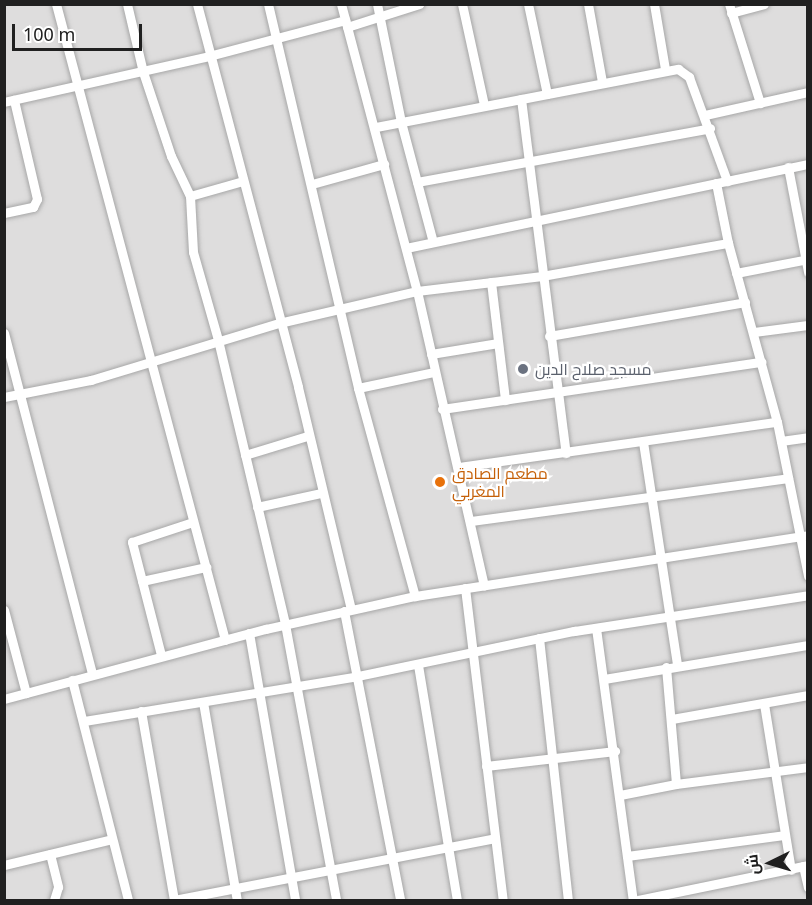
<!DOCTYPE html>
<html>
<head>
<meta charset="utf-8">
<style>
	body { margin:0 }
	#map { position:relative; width:812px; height:905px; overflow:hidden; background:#f0eee6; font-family:"Noto Sans",Cairo,sans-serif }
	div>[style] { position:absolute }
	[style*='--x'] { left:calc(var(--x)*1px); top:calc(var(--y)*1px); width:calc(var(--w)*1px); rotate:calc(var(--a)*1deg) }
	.residential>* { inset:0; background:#dedddd }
	.roads { filter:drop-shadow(0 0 2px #a7a7a7) drop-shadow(0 0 2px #a7a7a7) }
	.street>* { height:9px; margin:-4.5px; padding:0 4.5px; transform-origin:4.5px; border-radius:4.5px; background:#fff }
	.dots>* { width:16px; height:16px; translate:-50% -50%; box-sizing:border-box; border:3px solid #fff; border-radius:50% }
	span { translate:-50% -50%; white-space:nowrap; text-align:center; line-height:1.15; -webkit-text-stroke:4.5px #fff; paint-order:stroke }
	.worship-label { font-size:16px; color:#5b616d }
	.left { translate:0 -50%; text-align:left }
	.food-label { font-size:16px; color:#c56008 }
	.frame { position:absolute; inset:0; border:6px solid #202020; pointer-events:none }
	.north { position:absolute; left:740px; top:833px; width:60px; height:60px; -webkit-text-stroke:4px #fff; paint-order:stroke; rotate:265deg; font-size:16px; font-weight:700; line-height:24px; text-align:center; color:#202020 }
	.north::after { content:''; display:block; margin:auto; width:21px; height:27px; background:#202020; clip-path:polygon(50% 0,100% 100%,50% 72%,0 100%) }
	.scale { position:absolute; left:12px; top:24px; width:130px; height:27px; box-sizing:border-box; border:3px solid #202020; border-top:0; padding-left:8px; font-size:18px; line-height:21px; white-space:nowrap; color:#202020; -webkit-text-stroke:4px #fff; paint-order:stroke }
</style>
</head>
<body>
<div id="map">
	<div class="residential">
		<div style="clip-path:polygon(5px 5px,807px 5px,807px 900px,5px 900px)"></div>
	</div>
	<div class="roads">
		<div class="street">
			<div style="--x:56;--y:4;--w:658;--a:75.12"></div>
			<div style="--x:127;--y:4;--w:70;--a:76.8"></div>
			<div style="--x:143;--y:72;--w:89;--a:71.6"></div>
			<div style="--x:171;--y:156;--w:44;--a:64.6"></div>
			<div style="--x:190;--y:196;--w:56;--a:86.9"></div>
			<div style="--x:193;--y:252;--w:91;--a:74.1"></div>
			<div style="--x:218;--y:340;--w:292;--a:76.7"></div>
			<div style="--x:285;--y:624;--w:281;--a:79.5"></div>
			<div style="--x:197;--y:4;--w:396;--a:75.2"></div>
			<div style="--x:298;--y:387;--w:228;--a:76.6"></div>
			<div style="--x:268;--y:4;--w:394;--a:76.8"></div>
			<div style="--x:358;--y:388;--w:216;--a:74.7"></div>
			<div style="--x:341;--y:4;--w:297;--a:75.2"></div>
			<div style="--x:417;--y:291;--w:302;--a:77.2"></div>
			<div style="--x:377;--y:4;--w:120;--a:78.5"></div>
			<div style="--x:401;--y:122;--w:124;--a:75.1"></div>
			<div style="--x:462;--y:4;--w:103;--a:77.7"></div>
			<div style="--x:528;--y:4;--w:92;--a:78.1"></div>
			<div style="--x:588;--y:4;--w:79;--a:79.8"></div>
			<div style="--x:654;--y:4;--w:66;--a:80.4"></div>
			<div style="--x:729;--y:4;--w:104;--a:72.6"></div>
			<div style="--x:731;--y:13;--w:34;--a:-15"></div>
			<div style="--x:347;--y:27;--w:76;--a:-17.7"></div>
			<div style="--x:521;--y:99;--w:357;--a:82.8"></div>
			<div style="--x:4;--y:102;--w:210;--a:-12.6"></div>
			<div style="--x:209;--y:56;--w:141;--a:-14.8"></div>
			<div style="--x:705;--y:115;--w:106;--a:-12.6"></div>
			<div style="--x:376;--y:127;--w:308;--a:-10.9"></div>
			<div style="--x:678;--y:69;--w:14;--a:36"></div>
			<div style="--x:689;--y:77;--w:111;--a:69.9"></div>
			<div style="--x:788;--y:167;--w:107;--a:79.2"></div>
			<div style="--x:417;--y:182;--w:298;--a:-10.4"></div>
			<div style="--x:716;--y:183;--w:61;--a:78.7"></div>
			<div style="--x:728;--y:243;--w:186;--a:74.7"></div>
			<div style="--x:777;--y:422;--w:157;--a:78.6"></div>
			<div style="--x:312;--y:184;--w:75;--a:-15.5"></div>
			<div style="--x:190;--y:196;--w:55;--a:-15.8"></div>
			<div style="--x:4;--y:213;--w:30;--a:-12"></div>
			<div style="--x:33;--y:207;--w:9;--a:-63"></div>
			<div style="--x:37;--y:199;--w:102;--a:-103.1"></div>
			<div style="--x:406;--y:248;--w:411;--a:-11.8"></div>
			<div style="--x:736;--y:273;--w:73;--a:-11"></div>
			<div style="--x:491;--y:282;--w:119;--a:83.2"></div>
			<div style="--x:754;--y:332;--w:54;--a:-7.4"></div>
			<div style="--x:4;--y:333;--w:352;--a:75.5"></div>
			<div style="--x:549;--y:336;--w:199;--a:-9.8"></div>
			<div style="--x:431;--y:354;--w:68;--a:-9.3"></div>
			<div style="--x:358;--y:388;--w:78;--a:-11.9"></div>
			<div style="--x:4;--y:397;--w:89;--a:-11.1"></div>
			<div style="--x:91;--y:380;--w:196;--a:-16.9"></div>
			<div style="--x:279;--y:323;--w:142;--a:-13.1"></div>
			<div style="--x:417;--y:291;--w:126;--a:-6.8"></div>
			<div style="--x:542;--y:276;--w:189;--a:-10.1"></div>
			<div style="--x:442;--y:409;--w:323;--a:-8.4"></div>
			<div style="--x:781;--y:441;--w:27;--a:-8"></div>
			<div style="--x:643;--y:442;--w:226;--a:81.3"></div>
			<div style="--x:245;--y:455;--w:65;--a:-17"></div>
			<div style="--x:459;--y:467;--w:321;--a:-8.1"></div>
			<div style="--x:257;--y:507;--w:66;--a:-12.3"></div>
			<div style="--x:471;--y:521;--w:320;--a:-7.7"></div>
			<div style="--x:142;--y:581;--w:66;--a:-12.3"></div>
			<div style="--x:465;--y:588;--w:314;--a:83.1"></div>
			<div style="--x:4;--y:610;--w:86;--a:75.2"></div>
			<div style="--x:344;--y:611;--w:294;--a:79"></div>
			<div style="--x:596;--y:628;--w:275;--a:82.3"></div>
			<div style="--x:249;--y:633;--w:271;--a:80.2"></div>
			<div style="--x:539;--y:638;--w:264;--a:83.7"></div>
			<div style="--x:161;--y:655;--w:117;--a:-104.4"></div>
			<div style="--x:132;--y:542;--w:64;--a:-18.2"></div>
			<div style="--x:418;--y:665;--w:238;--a:80.6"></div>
			<div style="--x:666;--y:667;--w:117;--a:85.1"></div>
			<div style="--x:604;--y:679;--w:207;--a:-9.5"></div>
			<div style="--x:72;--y:680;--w:227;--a:75.7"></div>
			<div style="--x:4;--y:699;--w:271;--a:-15"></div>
			<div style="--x:266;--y:629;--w:153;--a:-12.5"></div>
			<div style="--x:415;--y:596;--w:398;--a:-8.8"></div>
			<div style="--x:203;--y:702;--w:201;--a:80.3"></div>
			<div style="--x:764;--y:704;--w:168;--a:80.8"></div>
			<div style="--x:141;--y:711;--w:192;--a:80.1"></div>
			<div style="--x:174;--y:900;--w:327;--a:-10.9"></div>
			<div style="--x:672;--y:719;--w:138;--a:-10"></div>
			<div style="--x:84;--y:721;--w:278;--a:-9.3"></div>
			<div style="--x:358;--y:676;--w:221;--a:-11.8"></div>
			<div style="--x:574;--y:631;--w:237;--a:-8.7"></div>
			<div style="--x:486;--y:766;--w:130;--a:-6.6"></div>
			<div style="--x:620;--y:795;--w:57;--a:-11.1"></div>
			<div style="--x:676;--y:784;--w:133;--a:-7.3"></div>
			<div style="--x:50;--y:854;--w:34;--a:76"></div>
			<div style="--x:58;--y:887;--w:14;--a:107"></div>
			<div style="--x:627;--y:856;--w:158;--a:-7.6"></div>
			<div style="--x:4;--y:865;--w:111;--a:-13.5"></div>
			<div style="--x:803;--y:866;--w:22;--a:77"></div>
			<div style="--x:638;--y:900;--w:174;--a:-11.6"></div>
		</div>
	</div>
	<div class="dots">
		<div style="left:523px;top:369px;background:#6b7280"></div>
		<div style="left:440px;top:482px;background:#e8710a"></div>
	</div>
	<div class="worship-label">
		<span class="left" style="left:535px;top:369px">مسجد صلاح الدين</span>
	</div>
	<div class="food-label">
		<span class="left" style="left:452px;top:482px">مطعم الصادق<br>المغربي</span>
	</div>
	<div class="frame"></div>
	<div class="north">ش</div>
	<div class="scale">100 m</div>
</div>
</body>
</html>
